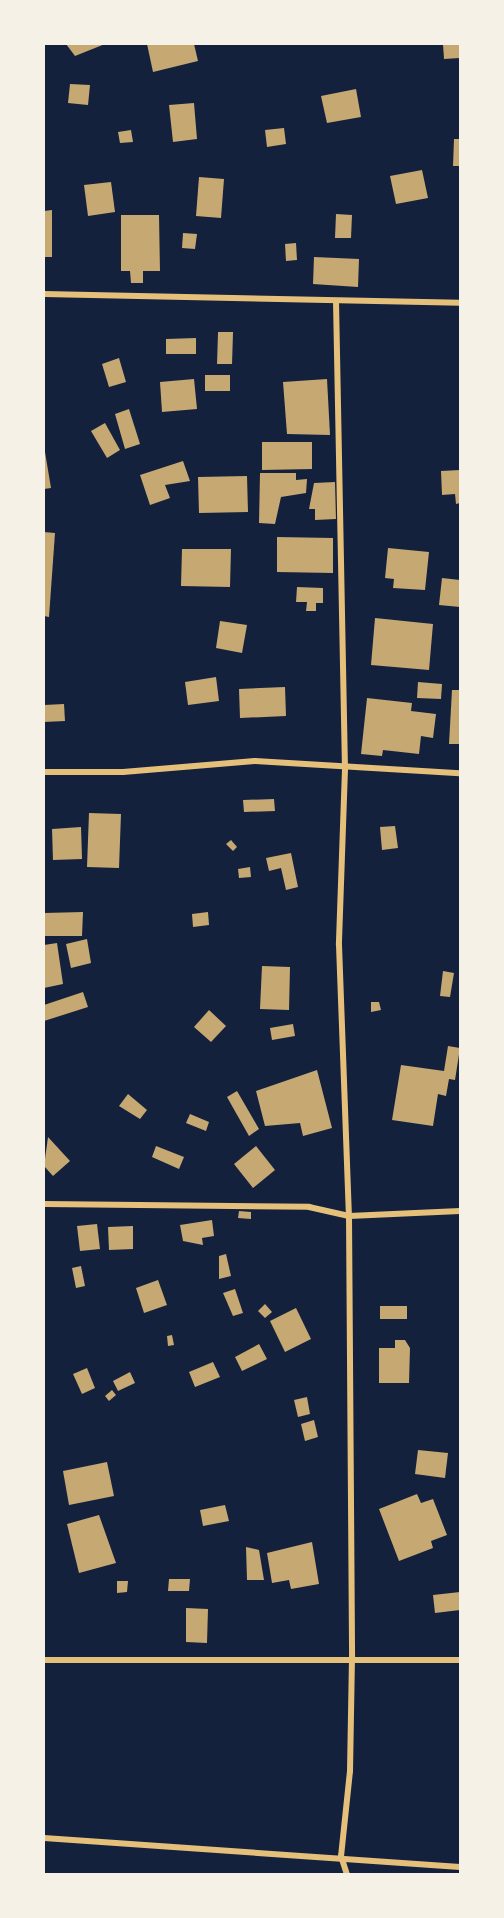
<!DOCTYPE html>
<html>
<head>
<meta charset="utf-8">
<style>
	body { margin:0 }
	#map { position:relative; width:504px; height:1918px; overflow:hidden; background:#14213d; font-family:Cabin,sans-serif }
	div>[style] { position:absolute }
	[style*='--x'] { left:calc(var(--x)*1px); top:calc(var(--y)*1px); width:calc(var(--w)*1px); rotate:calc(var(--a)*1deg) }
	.building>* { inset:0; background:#c6a872 }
	.minor>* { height:6px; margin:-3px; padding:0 3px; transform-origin:3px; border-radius:3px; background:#e5c07b }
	span { translate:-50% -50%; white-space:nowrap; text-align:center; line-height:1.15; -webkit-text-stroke:6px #f6f1e7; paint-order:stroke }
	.frame { position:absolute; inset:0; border:45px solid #f6f1e7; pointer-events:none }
</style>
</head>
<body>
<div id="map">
	<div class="building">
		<div style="clip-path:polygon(66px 44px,105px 44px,75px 56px)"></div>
		<div style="clip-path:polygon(147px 44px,194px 44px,198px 61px,153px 72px)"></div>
		<div style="clip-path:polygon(443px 44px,460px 44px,460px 58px,444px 59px)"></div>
		<div style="clip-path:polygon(70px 84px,90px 85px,88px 105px,68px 103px)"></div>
		<div style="clip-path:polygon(356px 89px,361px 117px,327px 123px,321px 96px)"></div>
		<div style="clip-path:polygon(194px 103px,197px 139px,173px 142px,169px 105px)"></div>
		<div style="clip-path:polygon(284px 128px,286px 144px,267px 147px,265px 130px)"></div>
		<div style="clip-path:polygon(131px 130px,133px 142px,120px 143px,118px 132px)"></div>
		<div style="clip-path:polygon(454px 139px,460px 139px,460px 166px,453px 166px)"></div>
		<div style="clip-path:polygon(422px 170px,428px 198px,396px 204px,390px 176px)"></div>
		<div style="clip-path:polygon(199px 177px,224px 179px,221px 218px,196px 216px)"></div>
		<div style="clip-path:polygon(111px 182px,115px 212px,88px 216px,84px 185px)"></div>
		<div style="clip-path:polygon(52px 210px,52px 257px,44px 257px,44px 211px)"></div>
		<div style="clip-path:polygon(336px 214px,352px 215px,351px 238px,335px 238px)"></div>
		<div style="clip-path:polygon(121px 215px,159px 215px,160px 271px,143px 271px,143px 283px,131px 283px,130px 271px,121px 271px)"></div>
		<div style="clip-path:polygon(183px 233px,197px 234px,195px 249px,182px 248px)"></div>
		<div style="clip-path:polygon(296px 243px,297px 260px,286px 261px,285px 244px)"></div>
		<div style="clip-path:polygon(314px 257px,359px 259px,358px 287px,313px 284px)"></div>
		<div style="clip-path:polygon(218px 332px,233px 332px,232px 364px,217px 364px)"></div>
		<div style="clip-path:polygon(196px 338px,196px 354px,166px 354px,166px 339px)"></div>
		<div style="clip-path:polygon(119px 358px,126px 382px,109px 387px,102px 364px)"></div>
		<div style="clip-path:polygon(205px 375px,230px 375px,230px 391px,205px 391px)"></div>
		<div style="clip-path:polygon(194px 379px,197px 409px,162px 412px,160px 382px)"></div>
		<div style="clip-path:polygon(327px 379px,330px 435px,287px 434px,283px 382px)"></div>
		<div style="clip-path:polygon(129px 409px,140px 444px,125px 449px,115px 414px)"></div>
		<div style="clip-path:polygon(105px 423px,120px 450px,107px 458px,91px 431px)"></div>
		<div style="clip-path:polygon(262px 442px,312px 442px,312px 469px,262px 470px)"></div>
		<div style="clip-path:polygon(44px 446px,51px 488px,44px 489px)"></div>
		<div style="clip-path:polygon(183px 461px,190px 481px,165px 485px,170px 498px,150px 505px,140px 475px)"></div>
		<div style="clip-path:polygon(460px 470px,460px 503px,456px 504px,455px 494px,442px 495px,441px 471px)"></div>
		<div style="clip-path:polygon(260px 473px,296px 473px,296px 480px,307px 479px,306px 493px,281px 497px,275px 524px,259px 523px)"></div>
		<div style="clip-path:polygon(247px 476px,248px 512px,199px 513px,198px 477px)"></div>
		<div style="clip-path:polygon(335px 482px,336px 519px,315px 520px,315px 509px,309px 509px,314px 483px)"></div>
		<div style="clip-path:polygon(44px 532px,55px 533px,49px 617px,44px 616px)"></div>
		<div style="clip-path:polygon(277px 537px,333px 538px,333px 573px,277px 572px)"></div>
		<div style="clip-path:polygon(388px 548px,429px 552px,425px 590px,393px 588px,394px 579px,385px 578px)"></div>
		<div style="clip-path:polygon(182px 549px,231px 549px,230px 587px,181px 586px)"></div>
		<div style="clip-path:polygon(442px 578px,460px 580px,460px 607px,439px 605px)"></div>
		<div style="clip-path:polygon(297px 587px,323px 588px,323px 603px,316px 603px,316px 611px,306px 611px,307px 602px,296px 602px)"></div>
		<div style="clip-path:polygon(375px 618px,433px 624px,429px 670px,371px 665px)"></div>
		<div style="clip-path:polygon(220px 621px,247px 625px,242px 653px,216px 648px)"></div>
		<div style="clip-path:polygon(216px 677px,219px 701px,188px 705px,185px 682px)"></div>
		<div style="clip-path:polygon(418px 682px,442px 684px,441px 699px,417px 698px)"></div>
		<div style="clip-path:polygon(285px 687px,286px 716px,240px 718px,239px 689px)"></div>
		<div style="clip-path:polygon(452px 690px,460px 690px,460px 744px,449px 744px)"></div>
		<div style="clip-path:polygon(367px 698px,412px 703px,411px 711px,436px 714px,433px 738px,421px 736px,419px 754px,383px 750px,382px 756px,361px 754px)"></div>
		<div style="clip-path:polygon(64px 704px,65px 721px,44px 722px,44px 705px)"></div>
		<div style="clip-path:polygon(274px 799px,275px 811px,244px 812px,243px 800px)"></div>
		<div style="clip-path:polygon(89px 813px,121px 814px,119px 868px,87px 867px)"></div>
		<div style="clip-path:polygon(395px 826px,398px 848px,382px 850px,380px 827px)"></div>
		<div style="clip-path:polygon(81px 827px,82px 859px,53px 860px,52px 829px)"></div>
		<div style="clip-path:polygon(231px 840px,237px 847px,233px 851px,226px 844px)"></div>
		<div style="clip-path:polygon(291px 853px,298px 887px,286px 890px,281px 868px,269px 871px,266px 858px)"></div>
		<div style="clip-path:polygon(250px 867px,251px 877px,239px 878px,238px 869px)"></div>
		<div style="clip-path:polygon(83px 912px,82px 936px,44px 936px,44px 913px)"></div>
		<div style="clip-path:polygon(208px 912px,209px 925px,193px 927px,192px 914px)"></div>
		<div style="clip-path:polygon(87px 939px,91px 963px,71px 968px,66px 944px)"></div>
		<div style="clip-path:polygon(57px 943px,63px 984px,44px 988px,44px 945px)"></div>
		<div style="clip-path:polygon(262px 966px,290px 967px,289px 1010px,260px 1009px)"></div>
		<div style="clip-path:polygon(443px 971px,454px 973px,450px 997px,440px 996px)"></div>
		<div style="clip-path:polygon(83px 992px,88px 1007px,44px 1021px,44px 1005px)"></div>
		<div style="clip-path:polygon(371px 1002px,379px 1002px,381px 1010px,371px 1012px)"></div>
		<div style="clip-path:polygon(209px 1010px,226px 1026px,211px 1042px,194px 1027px)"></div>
		<div style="clip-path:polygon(293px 1024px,295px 1036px,272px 1040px,270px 1028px)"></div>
		<div style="clip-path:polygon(448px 1046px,460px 1048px,455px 1080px,449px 1079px,446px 1096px,438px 1094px,433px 1126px,392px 1120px,401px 1065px,444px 1071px)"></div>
		<div style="clip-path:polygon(317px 1070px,332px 1128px,303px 1136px,300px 1123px,265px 1126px,256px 1091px)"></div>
		<div style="clip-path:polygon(237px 1091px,259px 1129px,249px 1136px,227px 1097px)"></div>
		<div style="clip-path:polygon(128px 1094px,147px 1110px,140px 1119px,119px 1106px)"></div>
		<div style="clip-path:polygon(190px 1114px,209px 1122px,206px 1131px,186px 1123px)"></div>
		<div style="clip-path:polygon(48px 1137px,70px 1161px,53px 1176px,44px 1166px)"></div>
		<div style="clip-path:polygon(156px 1146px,184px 1157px,179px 1169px,152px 1157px)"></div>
		<div style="clip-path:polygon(256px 1146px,275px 1170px,253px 1188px,234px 1164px)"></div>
		<div style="clip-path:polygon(239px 1211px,251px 1212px,251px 1219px,238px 1218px)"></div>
		<div style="clip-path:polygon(212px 1220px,214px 1236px,202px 1238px,203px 1245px,183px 1241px,180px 1225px)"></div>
		<div style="clip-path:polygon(97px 1224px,100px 1249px,80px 1251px,77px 1226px)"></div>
		<div style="clip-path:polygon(133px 1226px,133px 1249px,109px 1250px,108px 1227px)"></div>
		<div style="clip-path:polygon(226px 1254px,231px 1276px,219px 1279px,219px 1256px)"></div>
		<div style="clip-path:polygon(81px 1266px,85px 1286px,76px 1288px,72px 1268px)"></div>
		<div style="clip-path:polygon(158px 1280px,167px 1305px,144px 1313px,136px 1288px)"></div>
		<div style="clip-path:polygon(235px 1289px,243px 1313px,233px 1316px,223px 1293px)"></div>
		<div style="clip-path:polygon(265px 1304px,272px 1312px,265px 1318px,258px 1311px)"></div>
		<div style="clip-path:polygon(380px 1306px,407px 1306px,407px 1319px,380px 1319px)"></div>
		<div style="clip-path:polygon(296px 1308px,311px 1339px,285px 1352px,270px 1321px)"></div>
		<div style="clip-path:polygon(172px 1335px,174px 1345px,168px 1346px,167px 1336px)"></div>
		<div style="clip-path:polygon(395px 1340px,405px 1340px,410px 1348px,409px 1383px,379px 1383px,379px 1348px,395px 1348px)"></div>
		<div style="clip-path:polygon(259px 1344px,267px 1359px,242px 1371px,235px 1357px)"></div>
		<div style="clip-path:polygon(213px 1362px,220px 1377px,195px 1387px,189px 1372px)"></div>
		<div style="clip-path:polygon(87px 1368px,95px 1388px,82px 1394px,73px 1374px)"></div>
		<div style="clip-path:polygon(130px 1372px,135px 1383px,118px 1391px,113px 1381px)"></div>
		<div style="clip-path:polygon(112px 1390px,116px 1395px,109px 1401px,105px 1396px)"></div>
		<div style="clip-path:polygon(307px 1397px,310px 1414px,298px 1417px,294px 1400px)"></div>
		<div style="clip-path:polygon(314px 1420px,318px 1437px,305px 1441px,301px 1424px)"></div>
		<div style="clip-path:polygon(418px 1450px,448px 1453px,445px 1478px,415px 1474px)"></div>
		<div style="clip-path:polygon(107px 1462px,114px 1496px,69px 1505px,63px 1471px)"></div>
		<div style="clip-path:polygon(417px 1494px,421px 1503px,433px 1499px,447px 1535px,431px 1541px,433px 1548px,399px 1561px,379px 1509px)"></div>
		<div style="clip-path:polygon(225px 1505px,229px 1521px,203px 1526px,200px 1510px)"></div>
		<div style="clip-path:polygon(99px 1515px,116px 1563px,79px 1573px,67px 1524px)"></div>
		<div style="clip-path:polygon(312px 1542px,319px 1584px,291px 1589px,289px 1580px,272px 1583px,267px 1553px)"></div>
		<div style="clip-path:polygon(246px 1547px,259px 1550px,264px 1580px,247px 1580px)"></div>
		<div style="clip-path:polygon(169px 1579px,190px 1579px,189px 1591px,168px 1591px)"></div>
		<div style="clip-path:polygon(117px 1581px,128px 1581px,127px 1592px,117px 1593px)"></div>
		<div style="clip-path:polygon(460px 1592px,460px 1610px,435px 1613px,433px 1595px)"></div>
		<div style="clip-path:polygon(186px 1608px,208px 1609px,207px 1643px,186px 1642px)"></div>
	</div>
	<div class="minor">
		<div style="--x:44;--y:294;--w:416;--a:1.2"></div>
		<div style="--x:336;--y:301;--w:468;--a:88.9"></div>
		<div style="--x:345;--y:769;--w:176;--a:92"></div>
		<div style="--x:339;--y:945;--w:271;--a:87.9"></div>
		<div style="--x:349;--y:1216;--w:111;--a:-2.6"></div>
		<div style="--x:44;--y:772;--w:79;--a:0"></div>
		<div style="--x:123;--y:772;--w:132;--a:-4.8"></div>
		<div style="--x:255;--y:761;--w:205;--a:3.4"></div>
		<div style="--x:44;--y:1204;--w:265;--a:0.6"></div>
		<div style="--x:309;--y:1207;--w:41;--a:12.7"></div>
		<div style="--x:349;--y:1216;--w:441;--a:89.6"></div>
		<div style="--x:352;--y:1657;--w:114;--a:91"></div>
		<div style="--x:350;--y:1771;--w:85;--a:96"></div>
		<div style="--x:341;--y:1856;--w:19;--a:72"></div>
		<div style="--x:44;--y:1660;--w:416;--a:0"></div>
		<div style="--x:44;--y:1838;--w:417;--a:4"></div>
	</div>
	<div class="frame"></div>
</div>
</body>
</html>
